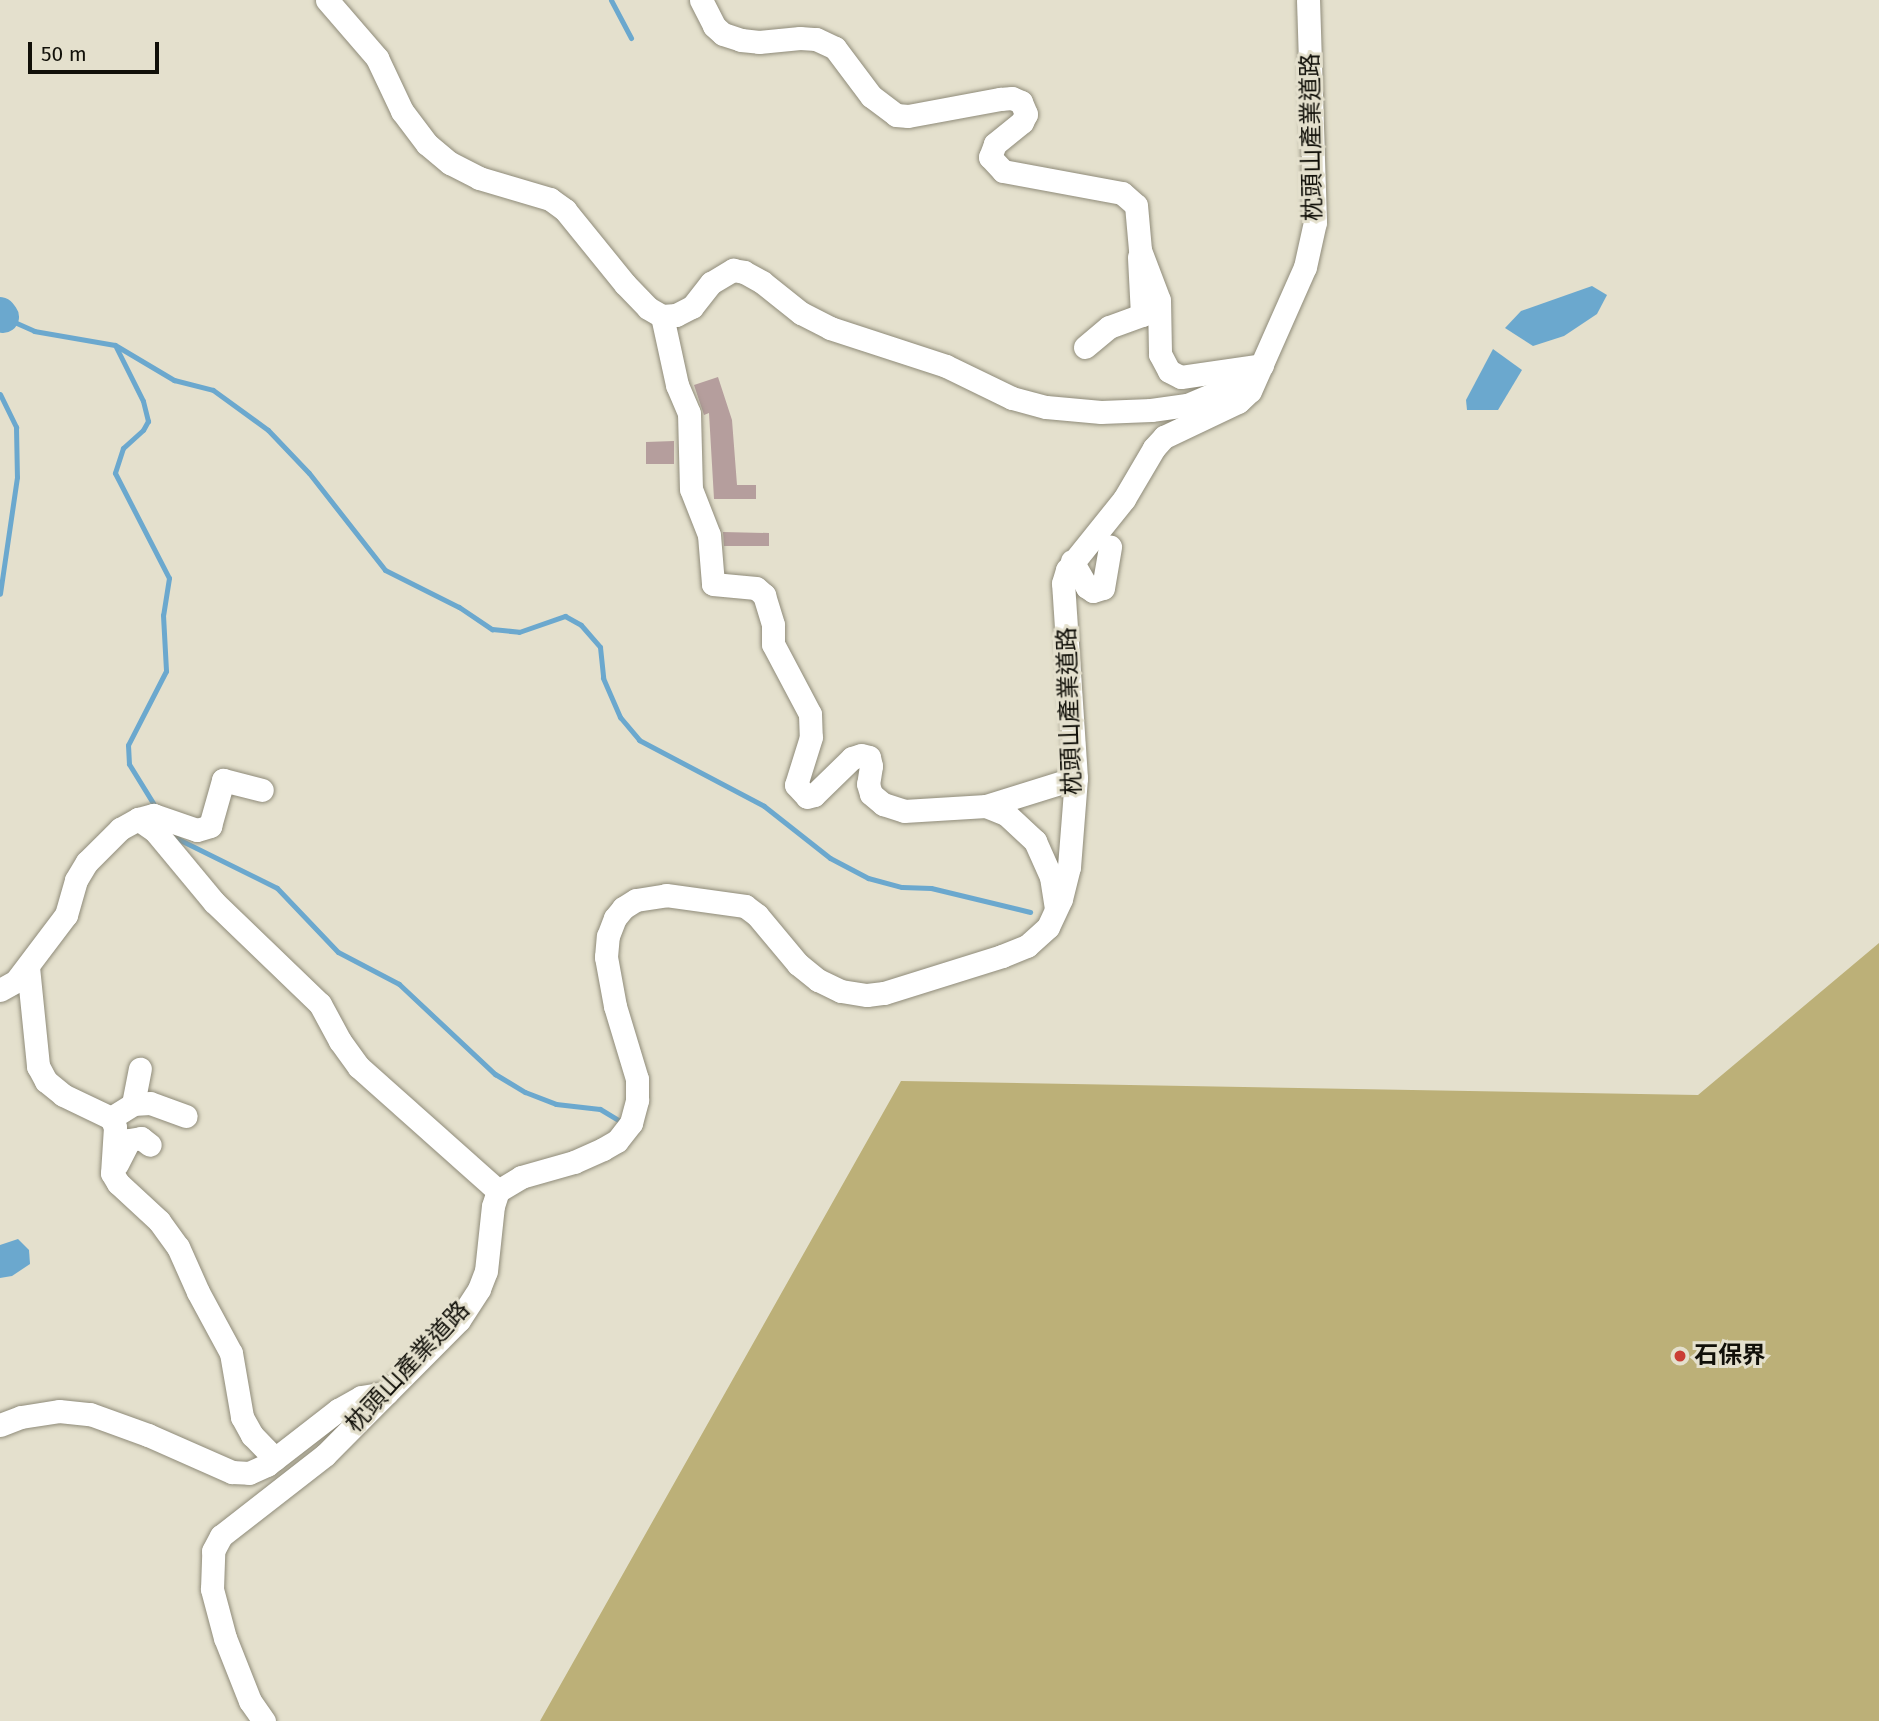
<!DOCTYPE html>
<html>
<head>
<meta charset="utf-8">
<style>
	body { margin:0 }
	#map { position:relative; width:1879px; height:1721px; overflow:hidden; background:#e4e0cd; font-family:"Fira Sans","Noto Sans TC",sans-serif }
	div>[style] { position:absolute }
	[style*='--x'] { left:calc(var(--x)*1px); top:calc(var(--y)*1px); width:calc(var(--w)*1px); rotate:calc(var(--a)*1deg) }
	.green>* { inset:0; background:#bcb078 }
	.water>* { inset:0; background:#6ba8ce }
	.stream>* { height:5px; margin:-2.5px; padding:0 2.5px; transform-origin:2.5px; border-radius:2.5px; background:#6ba8ce }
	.river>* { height:32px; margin:-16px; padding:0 16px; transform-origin:16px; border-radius:16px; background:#6ba8ce }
	.building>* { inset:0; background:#b59e9d }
	.roads { filter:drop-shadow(0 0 2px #8f8b79) drop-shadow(0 0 2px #8f8b79) }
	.minor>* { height:23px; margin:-11.5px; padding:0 11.5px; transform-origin:11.5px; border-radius:11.5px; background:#fff }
	.dots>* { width:19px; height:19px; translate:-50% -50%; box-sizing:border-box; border:4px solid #e4e0cd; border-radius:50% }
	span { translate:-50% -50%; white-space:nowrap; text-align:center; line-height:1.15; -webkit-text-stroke:6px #e4e0cd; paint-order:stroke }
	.street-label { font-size:24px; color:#111009 }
	.poi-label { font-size:24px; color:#111009; font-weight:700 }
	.left { translate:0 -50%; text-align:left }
	.scale { position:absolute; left:28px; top:42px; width:131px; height:32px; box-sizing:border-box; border:4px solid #111009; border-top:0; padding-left:9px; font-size:21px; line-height:24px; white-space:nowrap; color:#111009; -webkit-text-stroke:5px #e4e0cd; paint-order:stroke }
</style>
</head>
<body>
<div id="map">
	<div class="green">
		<div style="clip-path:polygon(1879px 943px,1879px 1721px,540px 1721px,901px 1081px,1698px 1095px)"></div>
	</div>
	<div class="water">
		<div style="clip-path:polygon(1592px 286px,1607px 295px,1597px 314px,1564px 336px,1533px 346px,1505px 328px,1521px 311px)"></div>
		<div style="clip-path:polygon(1493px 349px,1522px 370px,1498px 410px,1467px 410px,1466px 400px)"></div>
		<div style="clip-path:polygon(18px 1239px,29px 1250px,30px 1264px,12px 1276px,0 1278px,0 1245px)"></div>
	</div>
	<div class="stream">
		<div style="--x:611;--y:0;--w:43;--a:62.2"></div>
		<div style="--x:0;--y:327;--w:10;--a:-73"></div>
		<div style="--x:3;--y:317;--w:34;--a:24"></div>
		<div style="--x:34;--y:331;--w:82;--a:9.8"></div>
		<div style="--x:115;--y:345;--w:69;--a:30.7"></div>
		<div style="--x:174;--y:380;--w:40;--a:14.4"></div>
		<div style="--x:213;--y:390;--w:68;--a:36"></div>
		<div style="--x:268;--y:430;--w:59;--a:46.4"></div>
		<div style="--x:309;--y:473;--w:123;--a:51.9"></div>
		<div style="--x:385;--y:570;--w:83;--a:26.6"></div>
		<div style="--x:459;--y:607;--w:40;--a:34"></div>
		<div style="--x:492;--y:629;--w:27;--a:6"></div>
		<div style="--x:519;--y:632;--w:49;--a:-19.2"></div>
		<div style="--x:565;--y:616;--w:18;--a:29"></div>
		<div style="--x:581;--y:625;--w:29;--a:49"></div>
		<div style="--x:600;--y:647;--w:31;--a:84"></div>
		<div style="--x:603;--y:678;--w:43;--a:66.4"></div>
		<div style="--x:620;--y:717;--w:30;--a:50"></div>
		<div style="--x:639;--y:740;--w:141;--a:27.8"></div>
		<div style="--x:764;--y:806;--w:84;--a:38.2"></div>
		<div style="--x:830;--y:858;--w:43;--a:27.8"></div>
		<div style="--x:868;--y:878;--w:35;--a:15"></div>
		<div style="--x:902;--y:887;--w:29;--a:2"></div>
		<div style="--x:931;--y:888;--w:102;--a:13.6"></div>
		<div style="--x:116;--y:347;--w:60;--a:63.4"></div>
		<div style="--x:143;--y:401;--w:21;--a:76"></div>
		<div style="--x:148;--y:421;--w:10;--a:119"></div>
		<div style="--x:143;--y:430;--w:27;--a:138"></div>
		<div style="--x:123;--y:448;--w:26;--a:108"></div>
		<div style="--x:115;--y:473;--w:118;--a:62.8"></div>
		<div style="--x:169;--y:578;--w:37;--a:99"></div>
		<div style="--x:163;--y:615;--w:56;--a:86.9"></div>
		<div style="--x:166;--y:671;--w:83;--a:117.2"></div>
		<div style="--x:128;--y:745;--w:19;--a:87"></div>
		<div style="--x:129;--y:764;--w:46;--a:58.4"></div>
		<div style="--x:0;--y:394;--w:37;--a:64"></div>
		<div style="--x:16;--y:427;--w:50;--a:88.9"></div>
		<div style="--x:17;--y:477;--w:118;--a:98.3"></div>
		<div style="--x:172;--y:831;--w:10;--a:53"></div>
		<div style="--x:178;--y:839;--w:110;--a:26.3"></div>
		<div style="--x:277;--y:888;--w:88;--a:46.4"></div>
		<div style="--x:338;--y:952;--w:69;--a:27.7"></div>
		<div style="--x:399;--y:984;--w:132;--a:43.2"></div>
		<div style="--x:495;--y:1074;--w:35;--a:31"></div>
		<div style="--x:525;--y:1092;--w:33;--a:21"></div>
		<div style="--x:556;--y:1104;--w:44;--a:6.5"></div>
		<div style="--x:600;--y:1109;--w:23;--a:31"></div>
	</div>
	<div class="river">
		<div style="--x:0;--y:313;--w:5;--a:53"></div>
	</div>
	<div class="building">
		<div style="clip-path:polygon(718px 377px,732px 420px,737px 485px,756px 485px,756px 499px,714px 499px,709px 413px,704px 415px,694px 385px)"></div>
		<div style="clip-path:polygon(674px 441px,674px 464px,646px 464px,646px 442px)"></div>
		<div style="clip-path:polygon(723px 532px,769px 533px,769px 546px,724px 546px)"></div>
	</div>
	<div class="roads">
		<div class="minor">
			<div style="--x:327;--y:0;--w:77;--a:49.2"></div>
			<div style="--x:377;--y:58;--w:59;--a:64.7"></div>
			<div style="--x:402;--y:111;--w:41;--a:52.9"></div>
			<div style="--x:427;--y:144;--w:30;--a:40"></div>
			<div style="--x:450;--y:163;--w:33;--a:27"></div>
			<div style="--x:479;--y:178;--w:74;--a:16.5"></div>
			<div style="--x:550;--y:199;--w:19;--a:36"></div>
			<div style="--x:565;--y:210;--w:95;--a:51"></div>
			<div style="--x:625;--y:284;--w:33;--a:46"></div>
			<div style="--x:648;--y:308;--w:16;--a:30"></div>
			<div style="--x:662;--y:316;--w:14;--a:-4"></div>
			<div style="--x:676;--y:315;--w:18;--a:-27"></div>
			<div style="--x:692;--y:307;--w:31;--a:-52"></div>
			<div style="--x:711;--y:283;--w:26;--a:-31"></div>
			<div style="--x:733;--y:270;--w:11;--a:10"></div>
			<div style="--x:744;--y:272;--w:21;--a:29"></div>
			<div style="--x:762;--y:282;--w:50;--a:38.5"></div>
			<div style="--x:801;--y:313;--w:33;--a:27"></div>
			<div style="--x:830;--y:328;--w:122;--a:18.1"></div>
			<div style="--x:946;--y:366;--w:73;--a:25.9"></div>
			<div style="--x:1012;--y:398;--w:35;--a:15"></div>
			<div style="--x:1046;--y:407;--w:55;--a:5.2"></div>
			<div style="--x:1101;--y:412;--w:50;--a:-2.3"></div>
			<div style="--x:1151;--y:410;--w:36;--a:-8"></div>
			<div style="--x:1187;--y:405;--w:62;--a:-22.8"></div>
			<div style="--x:701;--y:0;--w:29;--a:63"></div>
			<div style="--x:714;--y:26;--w:12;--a:42"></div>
			<div style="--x:723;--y:34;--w:19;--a:18"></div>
			<div style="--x:741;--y:40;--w:18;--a:6"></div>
			<div style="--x:759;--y:42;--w:41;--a:-5.6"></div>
			<div style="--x:800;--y:38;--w:16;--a:4"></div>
			<div style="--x:816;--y:39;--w:21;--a:25"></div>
			<div style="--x:835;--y:48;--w:60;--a:53.1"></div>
			<div style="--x:871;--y:96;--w:31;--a:37"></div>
			<div style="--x:896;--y:115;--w:12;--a:5"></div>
			<div style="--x:908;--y:116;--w:94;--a:-10.5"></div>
			<div style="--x:1000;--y:99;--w:12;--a:-5"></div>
			<div style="--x:1012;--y:98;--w:10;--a:24"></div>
			<div style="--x:1021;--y:102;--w:13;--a:67"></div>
			<div style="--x:1026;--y:114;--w:9;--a:117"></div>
			<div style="--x:1022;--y:122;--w:35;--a:141"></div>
			<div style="--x:995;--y:144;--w:14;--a:111"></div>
			<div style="--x:990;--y:157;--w:19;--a:47"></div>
			<div style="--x:1003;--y:171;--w:121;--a:10.5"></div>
			<div style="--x:1122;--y:193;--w:18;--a:41"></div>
			<div style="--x:1136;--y:205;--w:45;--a:84.9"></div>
			<div style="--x:1140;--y:250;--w:53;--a:69.2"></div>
			<div style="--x:1159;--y:300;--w:54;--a:88.9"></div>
			<div style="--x:1160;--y:354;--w:19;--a:62"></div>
			<div style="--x:1169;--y:371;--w:13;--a:27"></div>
			<div style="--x:1181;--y:377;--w:82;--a:-8.4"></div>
			<div style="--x:662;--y:316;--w:71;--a:77.7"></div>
			<div style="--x:677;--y:385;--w:30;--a:67"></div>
			<div style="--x:689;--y:413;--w:76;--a:88.5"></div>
			<div style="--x:691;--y:489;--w:49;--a:68.6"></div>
			<div style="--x:709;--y:535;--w:49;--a:85.3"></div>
			<div style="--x:713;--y:584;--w:43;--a:5.3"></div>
			<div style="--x:756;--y:588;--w:11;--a:41"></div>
			<div style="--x:764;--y:595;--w:31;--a:73"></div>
			<div style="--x:773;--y:625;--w:19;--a:90"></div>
			<div style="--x:773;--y:644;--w:79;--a:62.1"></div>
			<div style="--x:810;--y:714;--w:23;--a:88"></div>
			<div style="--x:811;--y:737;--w:50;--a:107.4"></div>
			<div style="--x:796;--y:785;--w:16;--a:47"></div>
			<div style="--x:807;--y:797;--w:7;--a:-16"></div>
			<div style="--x:814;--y:795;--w:53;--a:-44.2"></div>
			<div style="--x:852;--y:758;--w:9;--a:-18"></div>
			<div style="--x:861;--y:755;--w:8;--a:14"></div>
			<div style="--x:869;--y:757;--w:9;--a:77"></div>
			<div style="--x:871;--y:766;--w:18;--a:99"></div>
			<div style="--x:868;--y:784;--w:10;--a:73"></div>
			<div style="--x:871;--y:794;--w:16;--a:40"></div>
			<div style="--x:883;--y:804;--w:22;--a:18"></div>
			<div style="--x:904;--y:811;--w:82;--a:-3.5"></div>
			<div style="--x:986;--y:806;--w:22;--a:22"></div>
			<div style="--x:1006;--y:814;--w:40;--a:43"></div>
			<div style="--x:1035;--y:841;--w:39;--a:66"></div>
			<div style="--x:1051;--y:877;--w:31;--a:81"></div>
			<div style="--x:1085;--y:347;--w:31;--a:-40"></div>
			<div style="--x:1109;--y:327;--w:35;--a:-20"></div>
			<div style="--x:1142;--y:315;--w:58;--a:-93"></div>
			<div style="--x:1072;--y:561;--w:30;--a:60"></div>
			<div style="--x:1087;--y:587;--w:7;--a:34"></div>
			<div style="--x:1093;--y:591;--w:10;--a:-17"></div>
			<div style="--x:1103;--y:588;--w:42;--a:-80.3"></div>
			<div style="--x:986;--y:806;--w:94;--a:-17.3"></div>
			<div style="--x:138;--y:819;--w:16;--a:-15"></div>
			<div style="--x:153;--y:815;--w:46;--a:18.8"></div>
			<div style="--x:197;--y:830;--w:14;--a:-17"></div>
			<div style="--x:210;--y:826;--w:48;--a:-74.2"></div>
			<div style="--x:223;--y:780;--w:40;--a:14.4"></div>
			<div style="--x:28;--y:967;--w:100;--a:84.2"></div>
			<div style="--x:38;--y:1066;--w:17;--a:62"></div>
			<div style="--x:46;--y:1081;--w:22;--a:39"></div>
			<div style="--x:63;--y:1095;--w:53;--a:25.6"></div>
			<div style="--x:111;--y:1118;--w:10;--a:66"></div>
			<div style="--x:115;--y:1127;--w:46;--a:93.7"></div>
			<div style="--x:112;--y:1173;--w:12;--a:59"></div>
			<div style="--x:118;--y:1183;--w:56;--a:42.8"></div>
			<div style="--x:159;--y:1221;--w:32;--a:54"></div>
			<div style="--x:178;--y:1247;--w:49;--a:66"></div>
			<div style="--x:198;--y:1292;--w:69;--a:61.6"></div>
			<div style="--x:231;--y:1353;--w:65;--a:80.2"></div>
			<div style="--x:242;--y:1417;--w:21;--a:61"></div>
			<div style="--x:252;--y:1435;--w:33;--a:46"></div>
			<div style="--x:0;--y:990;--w:18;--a:-29"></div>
			<div style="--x:16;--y:981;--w:83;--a:-52.9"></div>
			<div style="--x:66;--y:915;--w:36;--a:-74"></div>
			<div style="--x:76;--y:880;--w:21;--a:-59"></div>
			<div style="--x:87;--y:862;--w:47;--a:-45"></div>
			<div style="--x:120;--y:829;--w:21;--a:-29"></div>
			<div style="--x:138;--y:819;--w:21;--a:35"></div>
			<div style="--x:155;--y:831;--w:92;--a:50.3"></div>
			<div style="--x:214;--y:902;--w:147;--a:43.9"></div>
			<div style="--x:320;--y:1004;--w:42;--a:61.6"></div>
			<div style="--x:340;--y:1041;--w:32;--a:54"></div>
			<div style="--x:359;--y:1067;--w:186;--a:41.7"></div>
			<div style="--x:133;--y:1104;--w:36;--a:-79"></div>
			<div style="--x:111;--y:1118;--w:26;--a:-32"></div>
			<div style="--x:133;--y:1104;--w:17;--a:-3"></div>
			<div style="--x:150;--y:1103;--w:38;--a:20"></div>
			<div style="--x:117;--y:1164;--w:27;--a:-63"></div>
			<div style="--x:129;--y:1140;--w:12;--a:-9"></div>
			<div style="--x:141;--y:1138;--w:11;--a:38"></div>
			<div style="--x:0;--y:1425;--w:22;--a:-21"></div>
			<div style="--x:21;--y:1417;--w:38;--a:-9"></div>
			<div style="--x:59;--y:1411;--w:31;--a:6"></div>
			<div style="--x:90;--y:1414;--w:62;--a:19.9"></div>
			<div style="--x:148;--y:1435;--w:92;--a:23.8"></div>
			<div style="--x:232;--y:1472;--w:17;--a:3"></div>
			<div style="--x:249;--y:1473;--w:20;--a:-24"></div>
			<div style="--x:267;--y:1465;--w:90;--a:-37.8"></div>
			<div style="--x:338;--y:1410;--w:26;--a:-29"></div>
			<div style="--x:361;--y:1397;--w:26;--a:-9"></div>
			<div style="--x:264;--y:1721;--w:24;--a:-125"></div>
			<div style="--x:250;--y:1701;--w:68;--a:-111.6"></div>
			<div style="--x:225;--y:1638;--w:51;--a:-104.9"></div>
			<div style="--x:212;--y:1589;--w:38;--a:-88"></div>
			<div style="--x:213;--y:1551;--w:17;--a:-62"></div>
			<div style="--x:221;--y:1536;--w:132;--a:-37.9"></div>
			<div style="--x:325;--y:1455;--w:190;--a:-45.2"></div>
			<div style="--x:459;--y:1320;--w:37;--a:-57"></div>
			<div style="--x:479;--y:1289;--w:19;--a:-69"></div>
			<div style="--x:486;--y:1271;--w:65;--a:-83.9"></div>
			<div style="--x:493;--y:1206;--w:16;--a:-72"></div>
			<div style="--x:498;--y:1191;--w:27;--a:-31"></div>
			<div style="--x:521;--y:1177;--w:55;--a:-15.8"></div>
			<div style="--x:574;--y:1162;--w:32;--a:-24"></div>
			<div style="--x:603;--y:1149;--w:16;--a:-30"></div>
			<div style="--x:617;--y:1141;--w:23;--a:-52"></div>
			<div style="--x:631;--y:1123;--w:24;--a:-75"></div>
			<div style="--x:637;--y:1100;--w:21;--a:-90"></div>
			<div style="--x:637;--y:1079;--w:76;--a:-106.8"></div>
			<div style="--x:615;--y:1006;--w:50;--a:-100.4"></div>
			<div style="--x:606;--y:957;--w:21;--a:-85"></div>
			<div style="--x:608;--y:936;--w:19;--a:-69"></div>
			<div style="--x:615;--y:918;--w:13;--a:-51"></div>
			<div style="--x:623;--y:908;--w:15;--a:-32"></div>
			<div style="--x:636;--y:900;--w:30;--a:-9"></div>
			<div style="--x:666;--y:895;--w:80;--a:7.9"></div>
			<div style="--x:745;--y:906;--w:15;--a:37"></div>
			<div style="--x:757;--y:915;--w:64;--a:50.1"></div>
			<div style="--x:798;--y:964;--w:26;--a:39"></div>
			<div style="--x:818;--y:980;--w:25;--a:26"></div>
			<div style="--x:841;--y:991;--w:26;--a:9"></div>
			<div style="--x:867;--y:995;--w:17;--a:-7"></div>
			<div style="--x:884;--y:993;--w:124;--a:-17.4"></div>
			<div style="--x:1002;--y:956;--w:27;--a:-22"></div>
			<div style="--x:1027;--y:946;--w:28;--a:-42"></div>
			<div style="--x:1048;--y:927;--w:31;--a:-65"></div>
			<div style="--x:1061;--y:899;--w:33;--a:-76"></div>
			<div style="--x:1069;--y:867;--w:89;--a:-85.5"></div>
			<div style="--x:1076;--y:778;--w:195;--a:-93.8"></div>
			<div style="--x:1063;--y:583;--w:14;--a:-73"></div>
			<div style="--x:1067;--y:570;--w:91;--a:-51.2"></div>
			<div style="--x:1124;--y:499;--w:59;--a:-59.5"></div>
			<div style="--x:1154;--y:448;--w:15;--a:-48"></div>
			<div style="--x:1164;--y:437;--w:82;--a:-25.3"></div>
			<div style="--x:1238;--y:402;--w:16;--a:-43"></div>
			<div style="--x:1250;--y:391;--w:136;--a:-66.1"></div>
			<div style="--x:1305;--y:267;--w:46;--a:-77.5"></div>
			<div style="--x:1315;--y:222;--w:222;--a:-91.8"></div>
		</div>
	</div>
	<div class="dots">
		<div style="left:1680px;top:1356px;background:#ca3d34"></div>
	</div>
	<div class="street-label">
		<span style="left:1312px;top:137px;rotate:-91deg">枕頭山產業道路</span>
		<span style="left:1070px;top:711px;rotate:-92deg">枕頭山產業道路</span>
		<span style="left:408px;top:1367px;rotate:-47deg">枕頭山產業道路</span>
	</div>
	<div class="poi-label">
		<span class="left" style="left:1694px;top:1356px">石保界</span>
	</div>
	<div class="scale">50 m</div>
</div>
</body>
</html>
